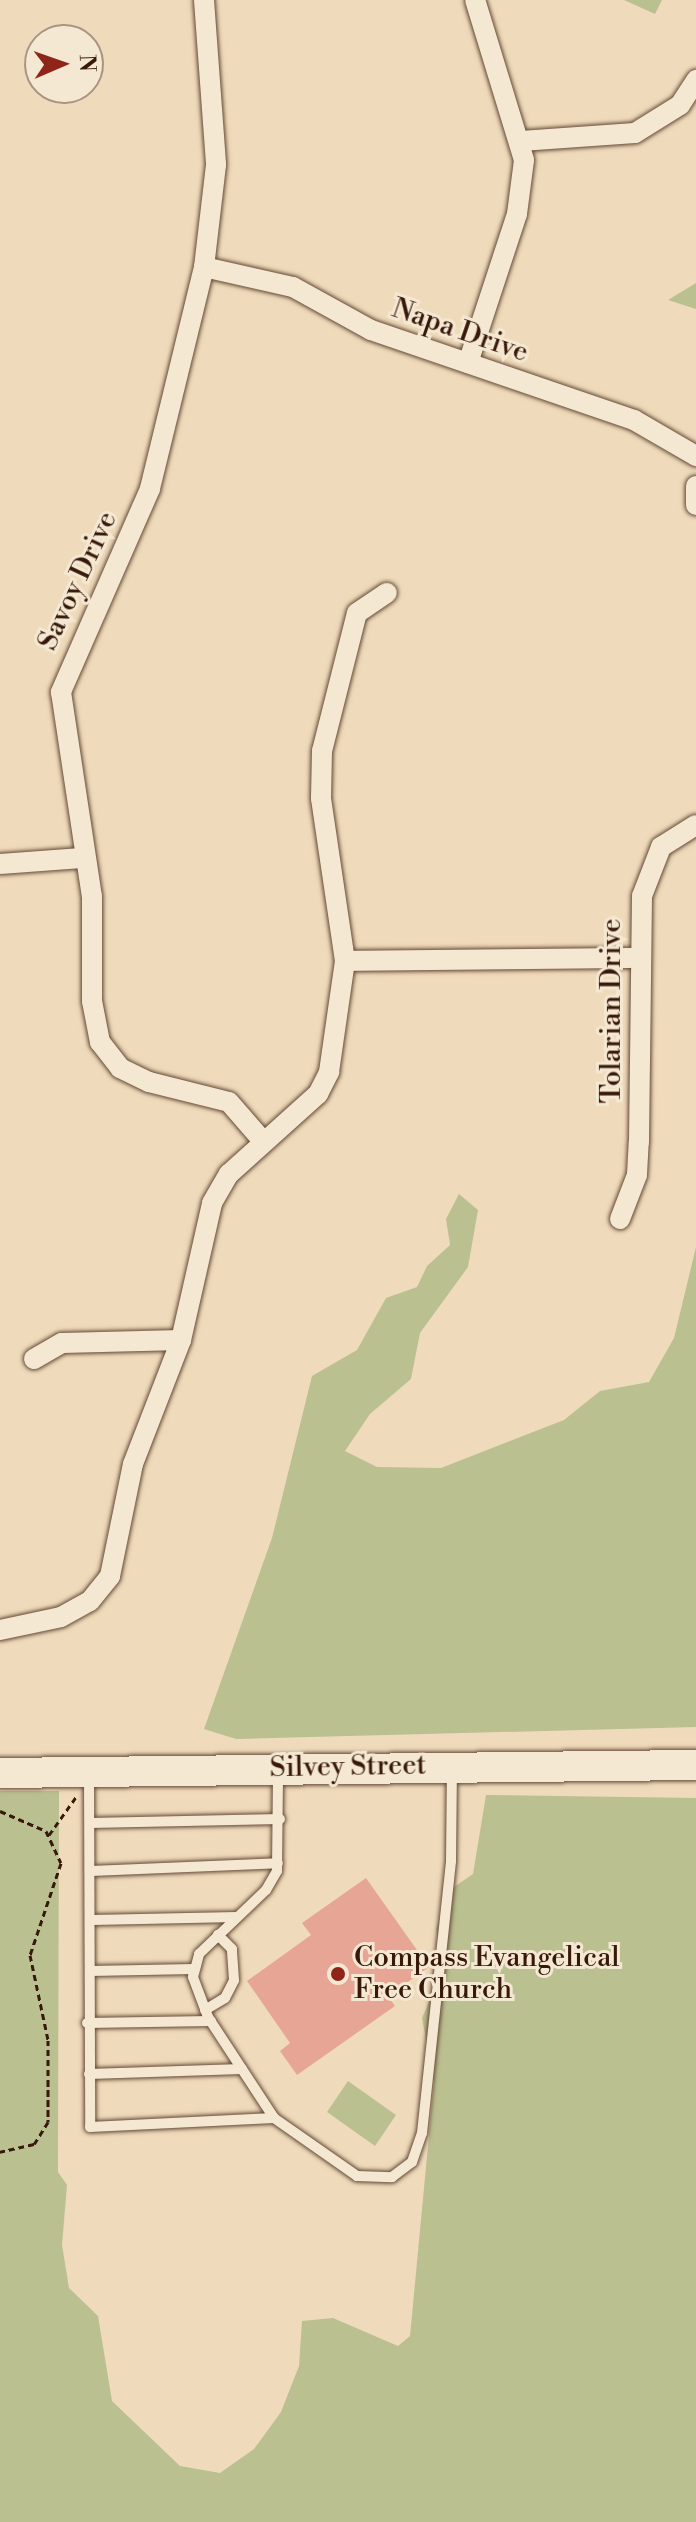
<!DOCTYPE html>
<html>
<head>
<meta charset="utf-8">
<style>
	body { margin:0 }
	#map { position:relative; width:696px; height:2522px; overflow:hidden; background:#efdbbb; font-family:"Libre Bodoni",serif }
	div>[style] { position:absolute }
	[style*='--x'] { left:calc(var(--x)*1px); top:calc(var(--y)*1px); width:calc(var(--w)*1px); rotate:calc(var(--a)*1deg) }
	.green>* { inset:0; background:#bac090 }
	.building>* { inset:0; background:#e7a595 }
	.path>* { height:3px; margin-top:-1.5px; transform-origin:0; background:repeating-linear-gradient(90deg,#37180a 0 6px,transparent 0 10px) }
	.roads { filter:drop-shadow(0 0 2px #654936) drop-shadow(0 0 2px #654936) }
	.lane>* { height:10px; margin:-5px; padding:0 5px; transform-origin:5px; border-radius:5px; background:#f5e8d3 }
	.street>* { height:20px; margin:-10px; padding:0 10px; transform-origin:10px; border-radius:10px; background:#f5e8d3 }
	.secondary>* { height:30px; margin:-15px; padding:0 15px; transform-origin:15px; border-radius:15px; background:#f5e8d3 }
	.dots>* { width:22px; height:22px; translate:-50% -50%; box-sizing:border-box; border:4px solid #f5e8d3; border-radius:50% }
	span { translate:-50% -50%; white-space:nowrap; text-align:center; line-height:1.15; -webkit-text-stroke:6px #f5e8d3; paint-order:stroke }
	.street-label { font-size:28px; color:#37180a }
	.poi-label { font-size:28px; color:#37180a }
	.left { translate:0 -50%; text-align:left }
	.north { position:absolute; left:24px; top:24px; width:80px; height:80px; box-sizing:border-box; background:#f5e8d3; border:2px solid #a99583; border-radius:50%; rotate:88deg; font-size:22px; font-weight:700; line-height:32px; text-align:center; color:#37180a }
	.north::after { content:''; display:block; margin:auto; width:28px; height:36px; background:#8f2418; clip-path:polygon(50% 0,100% 100%,50% 72%,0 100%) }
</style>
</head>
<body>
<div id="map">
	<div class="green">
		<div style="clip-path:polygon(624px 0,662px 0,655px 14px)"></div>
		<div style="clip-path:polygon(696px 283px,696px 309px,668px 300px)"></div>
		<div style="clip-path:polygon(459px 1194px,478px 1210px,468px 1267px,420px 1333px,411px 1379px,370px 1414px,345px 1451px,377px 1467px,441px 1468px,564px 1420px,600px 1391px,649px 1382px,674px 1338px,696px 1247px,696px 1727px,236px 1739px,204px 1729px,272px 1538px,312px 1376px,357px 1350px,386px 1298px,417px 1287px,427px 1266px,450px 1245px,446px 1219px)"></div>
		<div style="clip-path:polygon(0 1791px,59px 1791px,58px 2172px,67px 2185px,62px 2245px,69px 2288px,98px 2316px,112px 2401px,180px 2466px,220px 2473px,254px 2449px,281px 2412px,299px 2366px,302px 2321px,333px 2318px,398px 2346px,410px 2336px,434px 2082px,422px 2018px,443px 1969px,436px 1929px,448px 1891px,473px 1874px,486px 1795px,696px 1798px,696px 2522px,0 2522px)"></div>
		<div style="clip-path:polygon(348px 2081px,396px 2115px,375px 2146px,327px 2112px)"></div>
	</div>
	<div class="building">
		<div style="clip-path:polygon(366px 1878px,429px 1967px,388px 1996px,395px 2006px,297px 2075px,280px 2051px,290px 2043px,247px 1981px,311px 1935px,302px 1923px)"></div>
	</div>
	<div class="path">
		<div style="--x:0;--y:1811;--w:50;--a:23.5"></div>
		<div style="--x:46;--y:1831;--w:35;--a:65"></div>
		<div style="--x:61;--y:1863;--w:97;--a:108.6"></div>
		<div style="--x:30;--y:1955;--w:87;--a:78"></div>
		<div style="--x:48;--y:2040;--w:82;--a:90"></div>
		<div style="--x:48;--y:2122;--w:26;--a:122"></div>
		<div style="--x:34;--y:2144;--w:35;--a:167"></div>
		<div style="--x:49;--y:1835;--w:47;--a:-54.6"></div>
	</div>
	<div class="roads">
		<div class="lane">
			<div style="--x:89;--y:1774;--w:353;--a:89.8"></div>
			<div style="--x:90;--y:2127;--w:184;--a:-2.8"></div>
			<div style="--x:274;--y:2118;--w:121;--a:-123.2"></div>
			<div style="--x:208;--y:2017;--w:43;--a:-110.6"></div>
			<div style="--x:193;--y:1977;--w:24;--a:-75"></div>
			<div style="--x:199;--y:1954;--w:93;--a:-43.7"></div>
			<div style="--x:266;--y:1890;--w:22;--a:-60"></div>
			<div style="--x:277;--y:1871;--w:99;--a:-89.4"></div>
			<div style="--x:90;--y:1823;--w:190;--a:-1.2"></div>
			<div style="--x:91;--y:1871;--w:187;--a:-2.4"></div>
			<div style="--x:92;--y:1920;--w:145;--a:-1.2"></div>
			<div style="--x:90;--y:1971;--w:104;--a:-1.1"></div>
			<div style="--x:205;--y:2010;--w:23;--a:-31"></div>
			<div style="--x:225;--y:1998;--w:20;--a:-63"></div>
			<div style="--x:234;--y:1980;--w:31;--a:-94"></div>
			<div style="--x:232;--y:1949;--w:20;--a:-135"></div>
			<div style="--x:87;--y:2023;--w:124;--a:-0.9"></div>
			<div style="--x:89;--y:2074;--w:153;--a:-1.9"></div>
			<div style="--x:274;--y:2118;--w:101;--a:34.9"></div>
			<div style="--x:357;--y:2176;--w:35;--a:2"></div>
			<div style="--x:392;--y:2177;--w:25;--a:-37"></div>
			<div style="--x:412;--y:2162;--w:31;--a:-71"></div>
			<div style="--x:422;--y:2133;--w:274;--a:-83.9"></div>
			<div style="--x:451;--y:1861;--w:91;--a:-89.4"></div>
		</div>
		<div class="street">
			<div style="--x:204;--y:0;--w:165;--a:85.8"></div>
			<div style="--x:216;--y:165;--w:103;--a:96.7"></div>
			<div style="--x:204;--y:267;--w:228;--a:103.7"></div>
			<div style="--x:150;--y:489;--w:222;--a:113.7"></div>
			<div style="--x:61;--y:692;--w:206;--a:81.4"></div>
			<div style="--x:92;--y:896;--w:105;--a:90"></div>
			<div style="--x:92;--y:1001;--w:42;--a:79"></div>
			<div style="--x:100;--y:1042;--w:33;--a:52"></div>
			<div style="--x:120;--y:1068;--w:32;--a:26"></div>
			<div style="--x:149;--y:1082;--w:82;--a:14"></div>
			<div style="--x:229;--y:1102;--w:50;--a:49"></div>
			<div style="--x:521;--y:141;--w:114;--a:-4"></div>
			<div style="--x:635;--y:133;--w:53;--a:-31.9"></div>
			<div style="--x:680;--y:105;--w:30;--a:-57"></div>
			<div style="--x:204;--y:267;--w:91;--a:12.7"></div>
			<div style="--x:293;--y:287;--w:89;--a:28.9"></div>
			<div style="--x:371;--y:330;--w:278;--a:18.9"></div>
			<div style="--x:634;--y:420;--w:72;--a:30.1"></div>
			<div style="--x:468;--y:363;--w:157;--a:-71.8"></div>
			<div style="--x:517;--y:214;--w:54;--a:-82.6"></div>
			<div style="--x:524;--y:160;--w:167;--a:-107"></div>
			<div style="--x:696;--y:486;--w:19;--a:90"></div>
			<div style="--x:0;--y:864;--w:82;--a:-4.2"></div>
			<div style="--x:345;--y:961;--w:295;--a:-0.6"></div>
			<div style="--x:620;--y:1219;--w:47;--a:-68.9"></div>
			<div style="--x:637;--y:1175;--w:33;--a:-87"></div>
			<div style="--x:639;--y:1142;--w:246;--a:-89.3"></div>
			<div style="--x:642;--y:896;--w:53;--a:-68.8"></div>
			<div style="--x:661;--y:847;--w:41;--a:-32.2"></div>
			<div style="--x:34;--y:1359;--w:32;--a:-30"></div>
			<div style="--x:62;--y:1343;--w:119;--a:-1.4"></div>
			<div style="--x:0;--y:1630;--w:62;--a:-12"></div>
			<div style="--x:61;--y:1617;--w:33;--a:-29"></div>
			<div style="--x:90;--y:1601;--w:32;--a:-51"></div>
			<div style="--x:110;--y:1576;--w:114;--a:-78.4"></div>
			<div style="--x:133;--y:1464;--w:133;--a:-68.8"></div>
			<div style="--x:181;--y:1340;--w:140;--a:-77.2"></div>
			<div style="--x:212;--y:1203;--w:34;--a:-60"></div>
			<div style="--x:229;--y:1174;--w:120;--a:-42"></div>
			<div style="--x:318;--y:1094;--w:25;--a:-63"></div>
			<div style="--x:329;--y:1072;--w:112;--a:-81.8"></div>
			<div style="--x:345;--y:961;--w:165;--a:-98.4"></div>
			<div style="--x:321;--y:798;--w:47;--a:-88.8"></div>
			<div style="--x:322;--y:751;--w:142;--a:-75.8"></div>
			<div style="--x:357;--y:613;--w:36;--a:-34"></div>
		</div>
		<div class="secondary">
			<div style="--x:0;--y:1773;--w:696;--a:-0.66"></div>
		</div>
	</div>
	<div class="dots">
		<div style="left:338px;top:1974px;background:#8f2418"></div>
	</div>
	<div class="street-label">
		<span style="left:460px;top:331px;rotate:19deg">Napa Drive</span>
		<span style="left:78px;top:581px;rotate:-65deg">Savoy Drive</span>
		<span style="left:612px;top:1011px;rotate:-90deg">Tolarian Drive</span>
		<span style="left:348px;top:1767px;rotate:-1deg">Silvey Street</span>
	</div>
	<div class="poi-label">
		<span class="left" style="left:354px;top:1974px">Compass Evangelical<br>Free Church</span>
	</div>
	<div class="north">N</div>
</div>
</body>
</html>
